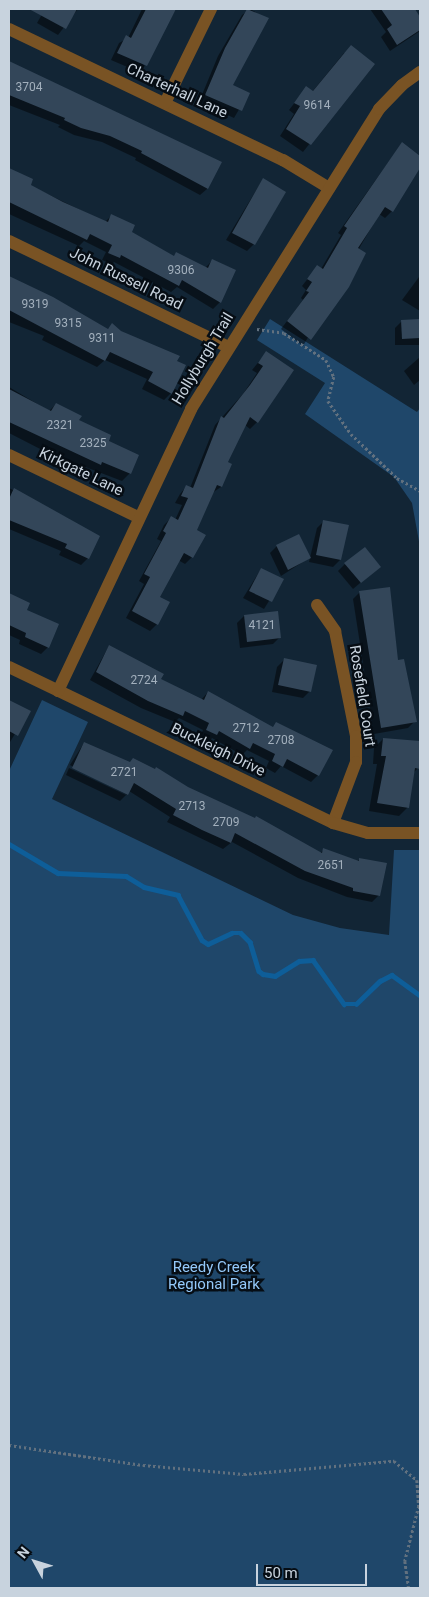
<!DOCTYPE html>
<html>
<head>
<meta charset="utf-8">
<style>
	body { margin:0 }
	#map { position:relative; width:429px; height:1597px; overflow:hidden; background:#122535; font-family:Roboto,sans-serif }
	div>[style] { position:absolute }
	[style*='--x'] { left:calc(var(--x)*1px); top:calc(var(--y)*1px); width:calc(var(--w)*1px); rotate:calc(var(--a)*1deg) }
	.green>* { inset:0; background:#1f476a }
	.shadow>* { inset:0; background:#0007 }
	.stream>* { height:4.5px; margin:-2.25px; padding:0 2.25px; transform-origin:2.25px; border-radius:2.25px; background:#0e5e99 }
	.building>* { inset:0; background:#334659 }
	.path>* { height:2.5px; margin-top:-1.25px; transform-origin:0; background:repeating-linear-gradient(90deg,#62717f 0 2.5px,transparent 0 5px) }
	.minor>* { height:12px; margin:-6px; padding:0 6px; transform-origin:6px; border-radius:6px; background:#795324 }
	span { translate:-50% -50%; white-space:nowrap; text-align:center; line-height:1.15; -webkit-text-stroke:5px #060d14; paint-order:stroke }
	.number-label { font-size:12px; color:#a3b0bd }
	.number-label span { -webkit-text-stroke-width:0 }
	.street-label { font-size:15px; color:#c8d3de }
	.park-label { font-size:15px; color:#94c9fa }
	.frame { position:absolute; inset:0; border:10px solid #c8d3de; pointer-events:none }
	.north { position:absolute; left:10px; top:1537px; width:50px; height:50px; -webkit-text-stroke:4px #060d14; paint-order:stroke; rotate:309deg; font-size:14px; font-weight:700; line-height:20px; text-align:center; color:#c8d3de }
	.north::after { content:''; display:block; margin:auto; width:18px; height:22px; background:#c8d3de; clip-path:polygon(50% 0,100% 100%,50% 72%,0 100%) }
	.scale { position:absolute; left:256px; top:1564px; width:111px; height:22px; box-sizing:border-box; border:2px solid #c8d3de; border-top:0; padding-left:6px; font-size:15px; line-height:18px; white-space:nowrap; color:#c8d3de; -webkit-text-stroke:4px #060d14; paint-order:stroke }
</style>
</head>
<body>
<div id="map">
	<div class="green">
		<div style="clip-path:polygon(270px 319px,417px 412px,420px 408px,420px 547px,412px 503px,394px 477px,305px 414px,325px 383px,257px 340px)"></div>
		<div style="clip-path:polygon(42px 700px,88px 722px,52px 799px,293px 915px,340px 928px,389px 935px,394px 850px,420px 850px,420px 1588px,9px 1588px,9px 771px)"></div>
	</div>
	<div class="shadow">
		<div style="clip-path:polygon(45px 9px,78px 9px,58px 35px,37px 23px)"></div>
		<div style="clip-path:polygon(142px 9px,176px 9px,139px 72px,111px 60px,119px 43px,128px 38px)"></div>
		<div style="clip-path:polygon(250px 9px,267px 19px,231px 86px,248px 94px,234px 118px,199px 102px,218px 56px,242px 15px)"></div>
		<div style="clip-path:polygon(370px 9px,413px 9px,420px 19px,420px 31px,390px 51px,381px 37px,386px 32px)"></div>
		<div style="clip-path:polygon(344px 53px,373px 64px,303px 152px,280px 136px,294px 114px,289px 110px,306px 88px,312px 92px)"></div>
		<div style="clip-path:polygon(9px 64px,220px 163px,207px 189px,200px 195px,135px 160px,136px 158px,102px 142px,74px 135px,58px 127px,60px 125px,9px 105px)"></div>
		<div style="clip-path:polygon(402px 143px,420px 157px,420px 167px,392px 211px,385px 218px,379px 214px,303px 346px,281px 329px,303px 300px,301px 298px,306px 290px,302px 286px,317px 267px,321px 269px,341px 235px,338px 233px)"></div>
		<div style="clip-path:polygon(9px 169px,32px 180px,29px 185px,105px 222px,112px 215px,130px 233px,173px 257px,205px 268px,213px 260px,235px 270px,220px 302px,213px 309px,177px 287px,171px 292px,114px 262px,112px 264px,102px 260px,106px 252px,84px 241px,79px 246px,9px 214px)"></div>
		<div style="clip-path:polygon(263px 179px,254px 244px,247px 251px,226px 240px)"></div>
		<div style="clip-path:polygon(9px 277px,107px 330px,112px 325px,171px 393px,164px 400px,142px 389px,147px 379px,105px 360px,97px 367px,42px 340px,44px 336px,9px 322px)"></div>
		<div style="clip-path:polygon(419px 277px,420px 278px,420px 311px,402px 300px)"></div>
		<div style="clip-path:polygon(402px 321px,420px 321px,420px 345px,395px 345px,395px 328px)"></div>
		<div style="clip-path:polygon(266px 353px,257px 422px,250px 429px,245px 425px,227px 462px,231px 464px,221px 487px,212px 493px,195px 531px,192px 557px,185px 564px,178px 560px,158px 598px,157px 624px,150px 631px,126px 618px,144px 584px,139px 581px,161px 541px,157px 539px,164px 525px,171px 518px,175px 520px,182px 505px,175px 503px,180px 494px,186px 487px,190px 488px,215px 425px,243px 394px,257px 373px,252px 370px)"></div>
		<div style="clip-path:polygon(420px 357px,420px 380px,414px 385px,404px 371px)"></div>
		<div style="clip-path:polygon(9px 387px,49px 411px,56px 404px,107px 442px,130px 473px,122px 481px,46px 452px,9px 433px)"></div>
		<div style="clip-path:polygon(9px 488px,69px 519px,68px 522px,88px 558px,81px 565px,59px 555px,61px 551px,9px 529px)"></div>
		<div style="clip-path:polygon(324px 521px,340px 560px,333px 567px,309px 562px,317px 528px)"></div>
		<div style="clip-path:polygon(277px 546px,309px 558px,281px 576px,270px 553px)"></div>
		<div style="clip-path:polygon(345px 564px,372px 573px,353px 589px,338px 571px)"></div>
		<div style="clip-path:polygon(261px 569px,282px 580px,264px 609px,243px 598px)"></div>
		<div style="clip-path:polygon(360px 592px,396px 662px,415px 721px,408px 728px,374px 734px,353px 599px)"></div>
		<div style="clip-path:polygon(9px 594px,29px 604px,25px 611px,48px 647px,41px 654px,19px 644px,20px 640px,9px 635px)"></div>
		<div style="clip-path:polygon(244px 616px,280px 637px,273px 644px,240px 648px,237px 623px)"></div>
		<div style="clip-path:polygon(109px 646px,159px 679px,201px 700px,208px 692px,318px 775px,311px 782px,281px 766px,275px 773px,266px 768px,269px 761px,247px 750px,242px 755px,212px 738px,210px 741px,200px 737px,203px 730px,179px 718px,175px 722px,141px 708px,90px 680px)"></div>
		<div style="clip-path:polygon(284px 660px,310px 691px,303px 698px,272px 692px,277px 667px)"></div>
		<div style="clip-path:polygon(9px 701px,29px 711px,10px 742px,9px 741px)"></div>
		<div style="clip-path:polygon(383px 739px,420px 743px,418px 768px,413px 773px,407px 808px,399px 816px,369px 811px,377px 764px,373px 764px,374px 748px)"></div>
		<div style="clip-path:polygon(84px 743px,187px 788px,320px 853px,324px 850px,358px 861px,360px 859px,379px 895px,372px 902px,347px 897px,298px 878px,232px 842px,223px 849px,167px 822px,170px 817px,129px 791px,127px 795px,70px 765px)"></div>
		<div style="clip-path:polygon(69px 768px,126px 795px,120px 801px,66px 775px)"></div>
	</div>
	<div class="stream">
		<div style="--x:9;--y:844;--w:57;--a:30.6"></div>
		<div style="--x:58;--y:873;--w:68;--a:2.5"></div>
		<div style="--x:126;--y:876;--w:21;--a:31"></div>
		<div style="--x:144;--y:887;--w:35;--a:13"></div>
		<div style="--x:178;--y:895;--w:51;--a:61.9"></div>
		<div style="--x:202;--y:940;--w:7;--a:34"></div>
		<div style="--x:208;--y:944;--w:26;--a:-25"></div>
		<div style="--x:232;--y:933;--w:9;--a:0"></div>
		<div style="--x:241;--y:933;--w:13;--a:45"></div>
		<div style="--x:250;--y:942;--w:30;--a:73"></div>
		<div style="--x:259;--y:971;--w:5;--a:37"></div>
		<div style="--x:263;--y:974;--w:12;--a:9"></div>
		<div style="--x:275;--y:976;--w:28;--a:-32"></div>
		<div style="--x:299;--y:961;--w:14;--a:-4"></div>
		<div style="--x:313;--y:960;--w:54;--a:54.8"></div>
		<div style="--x:344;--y:1004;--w:12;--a:0"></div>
		<div style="--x:356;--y:1004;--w:33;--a:-44"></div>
		<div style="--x:380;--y:981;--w:13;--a:-27"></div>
		<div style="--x:392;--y:975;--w:34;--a:36"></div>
	</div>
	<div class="building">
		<div style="clip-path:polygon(29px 9px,77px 9px,66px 29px)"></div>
		<div style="clip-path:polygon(146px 9px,176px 9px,147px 66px,117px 53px,126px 35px,131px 38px)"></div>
		<div style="clip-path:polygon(247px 9px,269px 18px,233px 85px,250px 93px,242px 111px,205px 95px,225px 48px)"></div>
		<div style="clip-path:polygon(381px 9px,415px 9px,420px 17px,420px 30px,397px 45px,387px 29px,392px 25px)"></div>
		<div style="clip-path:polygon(351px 45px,375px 64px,311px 145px,286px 129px,300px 106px,294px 103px,306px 86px,313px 91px)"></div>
		<div style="clip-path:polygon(9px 61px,222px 162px,208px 189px,141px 153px,142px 151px,110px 136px,81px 128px,64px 120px,65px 118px,9px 95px)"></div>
		<div style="clip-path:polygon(402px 142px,420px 156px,420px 168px,393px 212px,385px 207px,358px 248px,366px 253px,349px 287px,311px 340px,287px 321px,309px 292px,306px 291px,312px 282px,307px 279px,317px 265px,323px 269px,347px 228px,344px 226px)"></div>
		<div style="clip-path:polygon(9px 168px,33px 179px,31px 185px,63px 202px,108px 222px,111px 214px,135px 225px,132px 232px,174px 256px,176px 252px,208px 268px,212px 259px,236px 270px,221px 303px,182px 280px,179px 286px,121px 255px,120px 258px,108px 253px,112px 245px,90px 234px,87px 240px,9px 202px)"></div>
		<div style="clip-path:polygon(263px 178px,286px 192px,255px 245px,232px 233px)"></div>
		<div style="clip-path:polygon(9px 276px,53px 297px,108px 329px,112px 323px,121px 331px,180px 356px,177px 361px,186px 365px,172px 394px,148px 381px,153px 372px,110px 352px,105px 361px,9px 310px)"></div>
		<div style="clip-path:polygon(420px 319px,420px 338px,402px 339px,401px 320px)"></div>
		<div style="clip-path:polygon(266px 351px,294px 370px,258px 423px,250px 417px,228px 462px,232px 464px,222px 487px,217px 485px,197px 530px,206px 535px,193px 558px,184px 553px,160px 597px,170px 602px,158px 625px,132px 611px,150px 577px,144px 574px,166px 533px,163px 531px,171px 516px,178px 520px,188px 498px,181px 496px,186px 485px,193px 488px,221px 416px,224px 418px,250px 385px,263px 366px,258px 363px)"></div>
		<div style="clip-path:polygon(9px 389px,51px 411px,56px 403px,82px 416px,79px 420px,111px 435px,109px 441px,139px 455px,131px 474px,102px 462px,101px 465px,9px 422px)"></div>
		<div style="clip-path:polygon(14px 488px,100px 536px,89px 559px,65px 548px,67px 544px,9px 520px,9px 499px)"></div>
		<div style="clip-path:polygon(323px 520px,349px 525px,341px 560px,316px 555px)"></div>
		<div style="clip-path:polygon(299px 534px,311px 558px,288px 570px,276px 545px)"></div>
		<div style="clip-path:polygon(365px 547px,381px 567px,361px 583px,344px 563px)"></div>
		<div style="clip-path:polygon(261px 568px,284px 579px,272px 602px,249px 591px)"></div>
		<div style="clip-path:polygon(390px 587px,398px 660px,404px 659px,417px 722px,381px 728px,359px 591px)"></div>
		<div style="clip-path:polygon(9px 593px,30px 603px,27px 610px,59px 624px,49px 648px,25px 637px,26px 633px,9px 625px)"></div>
		<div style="clip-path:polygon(278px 611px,281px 638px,247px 642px,244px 615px)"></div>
		<div style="clip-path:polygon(109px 645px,164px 674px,161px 679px,204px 700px,208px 691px,273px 727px,276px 722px,333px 750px,319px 776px,287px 759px,283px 767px,272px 761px,275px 754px,253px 743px,250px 749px,219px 731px,217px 735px,206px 730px,209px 723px,185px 711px,183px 716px,148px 701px,96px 672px)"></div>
		<div style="clip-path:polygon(284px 658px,317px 665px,311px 692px,278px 685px)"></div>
		<div style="clip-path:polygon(9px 700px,31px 711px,18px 736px,9px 731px)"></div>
		<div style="clip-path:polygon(383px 738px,420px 741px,420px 769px,415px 768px,409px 808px,377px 803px,386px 756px,381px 756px)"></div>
		<div style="clip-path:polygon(84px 742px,130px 762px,133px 758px,155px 769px,156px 767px,188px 787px,255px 818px,256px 816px,322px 853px,323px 848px,359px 861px,359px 858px,387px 863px,380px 896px,353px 891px,353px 888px,305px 871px,235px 833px,231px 843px,202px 830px,173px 815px,176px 809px,134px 783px,128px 795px,72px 768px)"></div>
	</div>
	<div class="path">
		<div style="--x:257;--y:329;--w:27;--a:8"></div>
		<div style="--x:284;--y:333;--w:50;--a:32.7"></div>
		<div style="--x:326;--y:360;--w:19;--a:65"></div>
		<div style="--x:334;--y:377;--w:25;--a:104"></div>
		<div style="--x:328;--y:401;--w:40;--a:55.1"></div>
		<div style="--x:351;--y:434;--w:64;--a:43.7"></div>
		<div style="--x:397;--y:478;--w:26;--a:29"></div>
		<div style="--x:9;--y:1445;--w:135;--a:8.5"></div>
		<div style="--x:143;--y:1465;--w:101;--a:5.1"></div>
		<div style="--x:244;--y:1474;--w:151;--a:-5"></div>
		<div style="--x:394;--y:1461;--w:30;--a:40"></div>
		<div style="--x:417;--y:1480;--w:26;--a:86"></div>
		<div style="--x:419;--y:1506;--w:57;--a:104.3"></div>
		<div style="--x:405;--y:1561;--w:27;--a:82"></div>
	</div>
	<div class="minor">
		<div style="--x:9;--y:29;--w:304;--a:25.6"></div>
		<div style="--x:283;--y:160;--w:54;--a:31.3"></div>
		<div style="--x:165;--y:103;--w:105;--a:-63.9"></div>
		<div style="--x:9;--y:241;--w:243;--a:25.8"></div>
		<div style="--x:9;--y:455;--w:143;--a:25.7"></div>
		<div style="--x:317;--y:605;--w:32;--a:55"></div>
		<div style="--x:335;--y:631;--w:107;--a:78.7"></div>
		<div style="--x:356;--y:736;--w:26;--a:90"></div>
		<div style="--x:356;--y:762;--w:65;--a:110.7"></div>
		<div style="--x:9;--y:667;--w:360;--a:25.7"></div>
		<div style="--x:333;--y:823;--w:36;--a:16"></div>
		<div style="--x:368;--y:833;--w:52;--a:0"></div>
		<div style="--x:58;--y:691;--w:312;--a:-64.7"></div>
		<div style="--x:191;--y:409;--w:354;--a:-57.9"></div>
		<div style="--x:379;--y:109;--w:33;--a:-46"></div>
		<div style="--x:402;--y:85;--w:22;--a:-36"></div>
	</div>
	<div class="number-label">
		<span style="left:29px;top:88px">3704</span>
		<span style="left:317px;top:106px">9614</span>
		<span style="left:181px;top:271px">9306</span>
		<span style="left:35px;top:305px">9319</span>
		<span style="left:68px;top:324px">9315</span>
		<span style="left:102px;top:339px">9311</span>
		<span style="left:60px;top:426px">2321</span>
		<span style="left:93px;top:444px">2325</span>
		<span style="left:262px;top:626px">4121</span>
		<span style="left:144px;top:681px">2724</span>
		<span style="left:246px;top:729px">2712</span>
		<span style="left:281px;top:741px">2708</span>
		<span style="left:124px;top:773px">2721</span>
		<span style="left:192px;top:807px">2713</span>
		<span style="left:226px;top:823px">2709</span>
		<span style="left:331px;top:866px">2651</span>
	</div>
	<div class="street-label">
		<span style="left:177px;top:91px;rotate:25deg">Charterhall Lane</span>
		<span style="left:126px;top:279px;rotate:26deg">John Russell Road</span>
		<span style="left:203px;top:359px;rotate:-59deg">Hollyburgh Trail</span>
		<span style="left:81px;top:472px;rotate:26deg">Kirkgate Lane</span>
		<span style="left:362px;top:696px;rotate:81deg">Rosefield Court</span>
		<span style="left:218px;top:750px;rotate:26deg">Buckleigh Drive</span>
	</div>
	<div class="park-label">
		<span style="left:214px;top:1276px">Reedy Creek<br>Regional Park</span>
	</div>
	<div class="frame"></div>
	<div class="north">N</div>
	<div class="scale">50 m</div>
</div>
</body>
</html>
